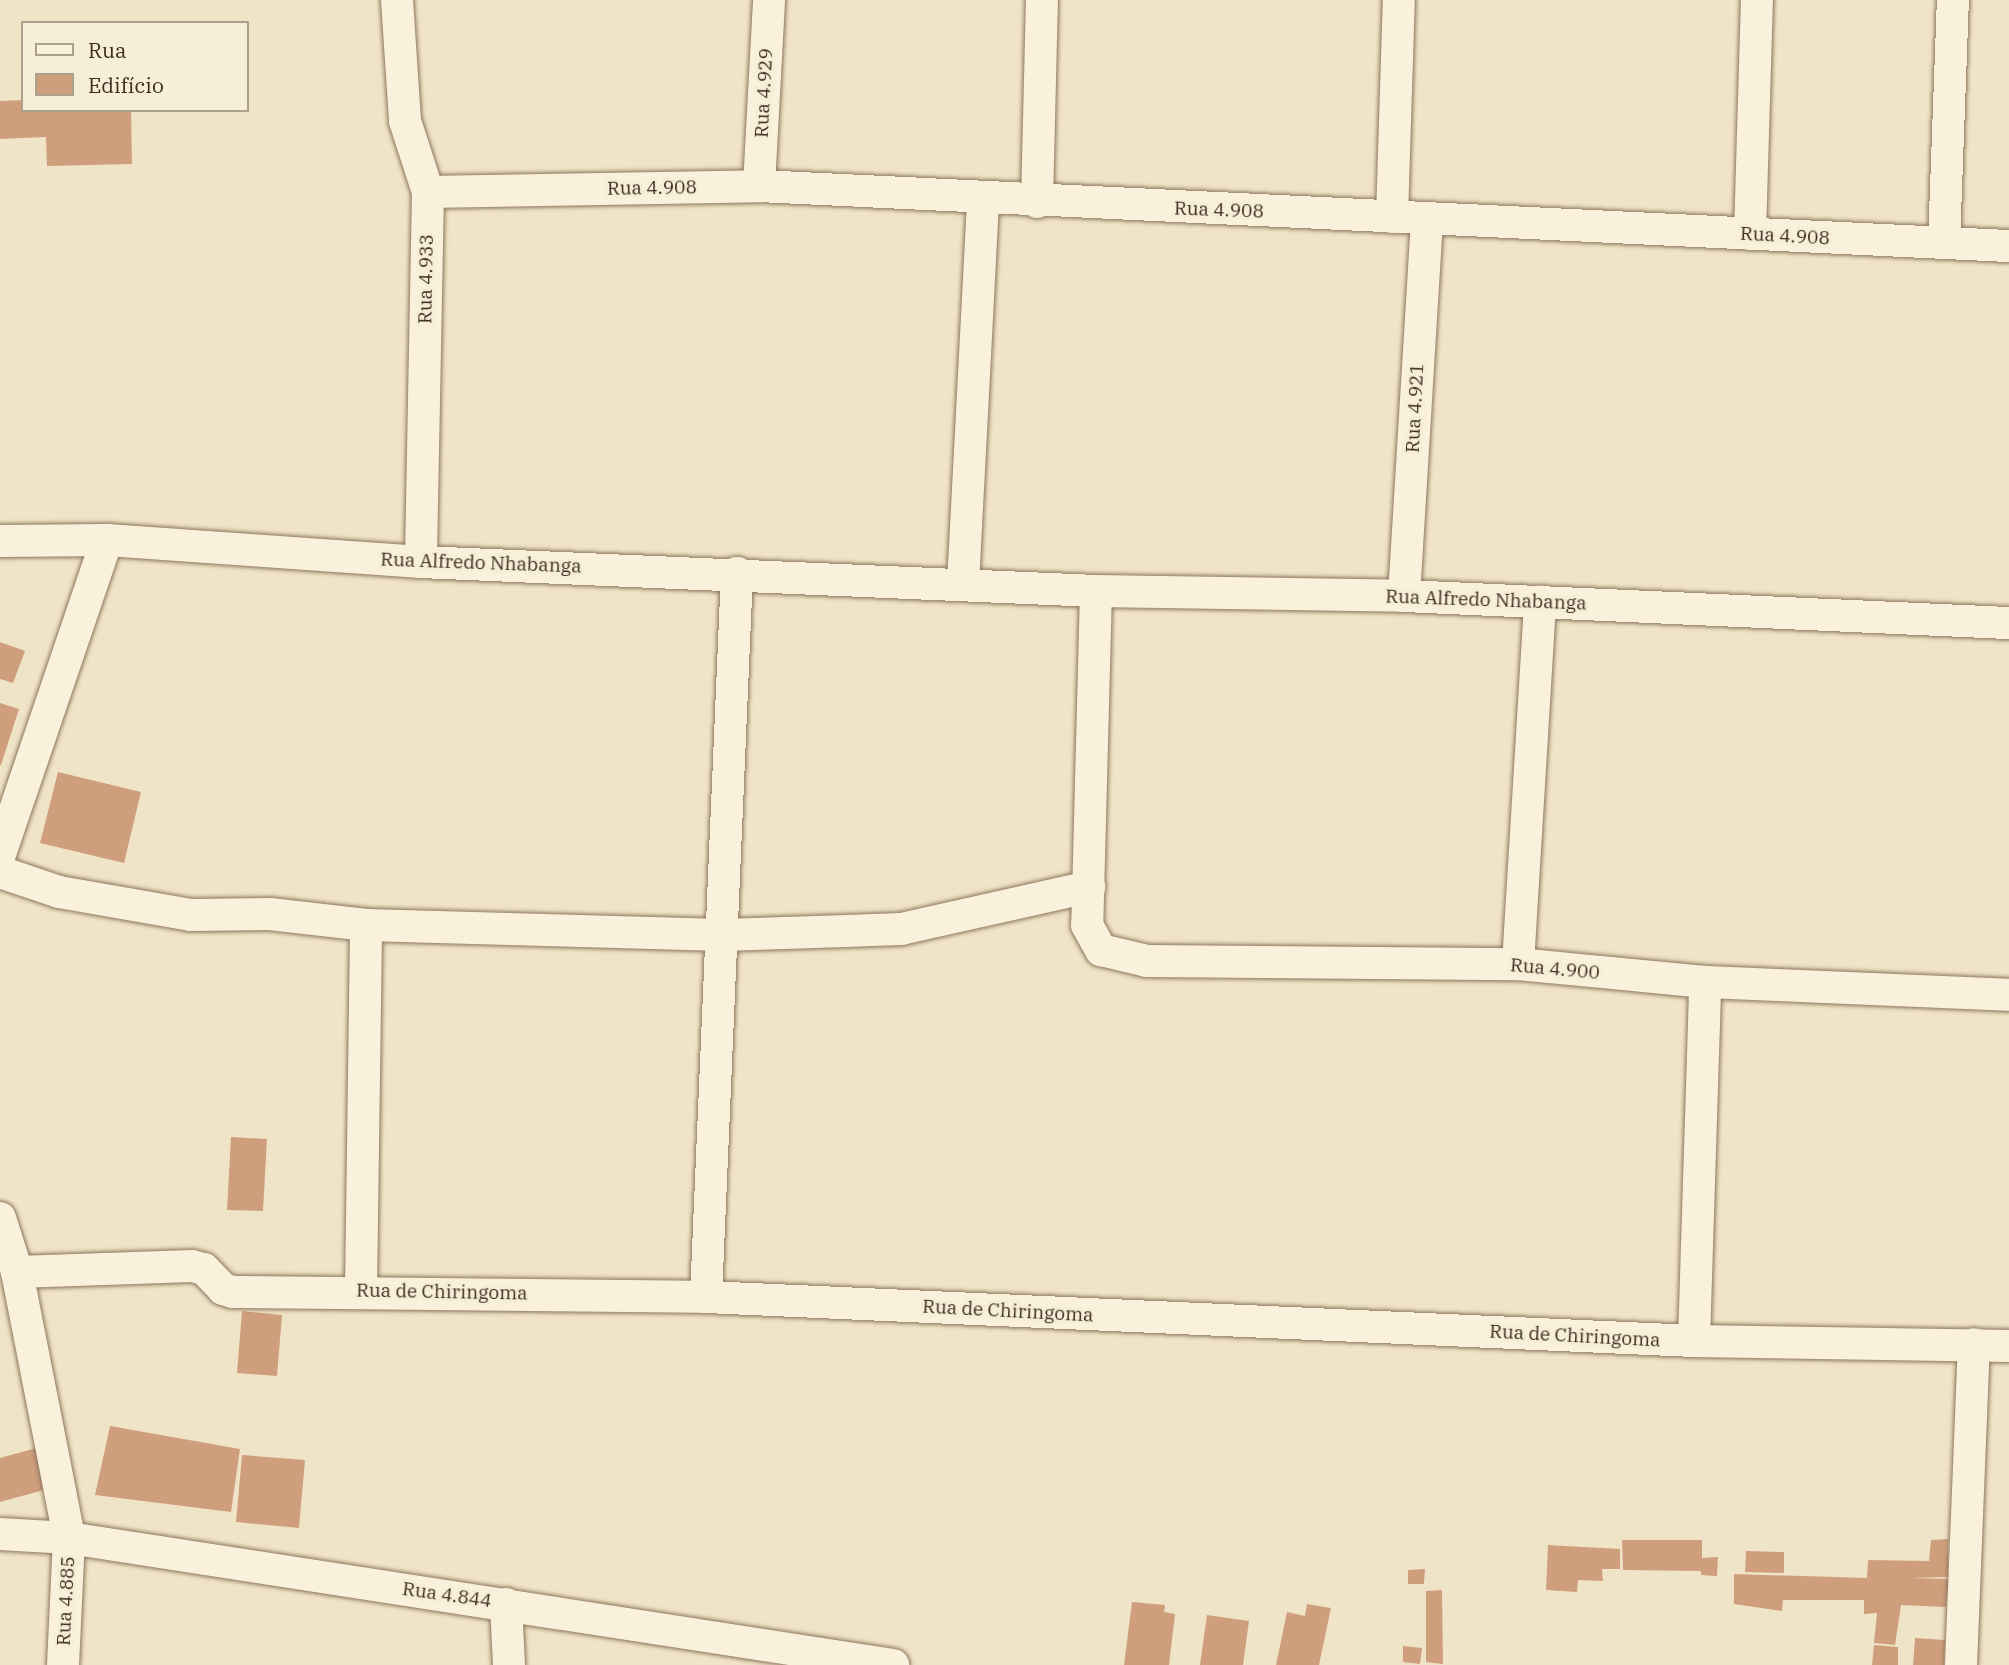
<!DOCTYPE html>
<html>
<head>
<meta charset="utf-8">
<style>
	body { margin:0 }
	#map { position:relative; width:2009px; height:1665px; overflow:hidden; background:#f0e4c8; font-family:"IBM Plex Serif",serif }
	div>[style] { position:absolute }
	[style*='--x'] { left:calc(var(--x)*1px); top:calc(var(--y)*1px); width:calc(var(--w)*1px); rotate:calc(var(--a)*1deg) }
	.building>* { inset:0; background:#cf9f7d }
	.roads { filter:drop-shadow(0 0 2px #8d765c) drop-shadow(0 0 2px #8d765c) }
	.street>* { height:32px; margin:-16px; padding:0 16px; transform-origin:16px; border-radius:16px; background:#faf1dc }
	span { translate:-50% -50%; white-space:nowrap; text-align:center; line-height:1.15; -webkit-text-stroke:7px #f7eed8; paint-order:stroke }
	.street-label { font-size:19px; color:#3d2e20 }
	.legend { position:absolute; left:21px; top:21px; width:228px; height:91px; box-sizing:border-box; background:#f7eed8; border:2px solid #ada18e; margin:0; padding:9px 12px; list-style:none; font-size:21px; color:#3d2e20 }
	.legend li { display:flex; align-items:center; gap:14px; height:35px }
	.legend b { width:35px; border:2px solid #ada18e }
</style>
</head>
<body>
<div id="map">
	<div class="building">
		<div style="clip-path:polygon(23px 100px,23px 110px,131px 110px,132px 164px,47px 166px,46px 137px,0 139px,0 101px)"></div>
		<div style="clip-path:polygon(0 642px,25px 651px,13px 683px,0 679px)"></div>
		<div style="clip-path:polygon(0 703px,19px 709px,1px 765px,0 765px)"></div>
		<div style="clip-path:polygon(58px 772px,141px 792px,124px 863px,40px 843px)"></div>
		<div style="clip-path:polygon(231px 1137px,267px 1139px,263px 1211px,227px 1210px)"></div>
		<div style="clip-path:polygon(242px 1311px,282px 1315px,277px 1376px,237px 1373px)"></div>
		<div style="clip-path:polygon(110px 1426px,240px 1449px,231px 1512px,95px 1495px)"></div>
		<div style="clip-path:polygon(40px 1447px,51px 1488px,0 1502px,0 1458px)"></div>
		<div style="clip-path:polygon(242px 1455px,305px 1460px,299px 1528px,236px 1522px)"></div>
		<div style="clip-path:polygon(1948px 1539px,1948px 1577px,1912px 1578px,1949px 1579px,1946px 1607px,1901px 1605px,1895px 1645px,1874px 1643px,1877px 1613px,1864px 1614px,1864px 1600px,1783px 1600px,1782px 1611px,1734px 1604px,1734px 1574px,1867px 1578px,1868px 1560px,1929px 1561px,1931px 1540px)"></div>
		<div style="clip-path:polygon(1622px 1540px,1702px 1540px,1702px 1558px,1718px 1557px,1717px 1576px,1701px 1575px,1701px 1571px,1623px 1570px)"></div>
		<div style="clip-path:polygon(1548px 1545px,1620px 1549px,1620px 1569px,1602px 1569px,1603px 1581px,1578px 1580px,1577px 1592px,1546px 1590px)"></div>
		<div style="clip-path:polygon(1746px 1551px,1784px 1552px,1784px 1573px,1745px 1572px)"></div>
		<div style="clip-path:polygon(1425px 1569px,1424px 1584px,1408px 1584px,1408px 1570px)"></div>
		<div style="clip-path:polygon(1442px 1590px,1443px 1664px,1426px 1662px,1426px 1591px)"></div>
		<div style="clip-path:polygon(1132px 1602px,1165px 1605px,1164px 1612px,1175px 1614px,1169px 1665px,1124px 1665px)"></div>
		<div style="clip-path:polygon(1307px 1604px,1331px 1608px,1319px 1665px,1276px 1665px,1287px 1612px,1305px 1616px)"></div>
		<div style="clip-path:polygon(1207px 1615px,1249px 1621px,1243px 1665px,1200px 1665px)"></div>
		<div style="clip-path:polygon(1915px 1638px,1945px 1640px,1944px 1665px,1913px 1665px)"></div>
		<div style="clip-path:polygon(1874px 1645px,1898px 1647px,1898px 1665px,1872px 1665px)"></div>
		<div style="clip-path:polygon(1403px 1646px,1422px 1648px,1420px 1664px,1403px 1662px)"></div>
	</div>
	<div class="roads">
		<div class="street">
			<div style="--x:397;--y:0;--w:121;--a:86.2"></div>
			<div style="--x:405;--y:121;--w:75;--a:72.1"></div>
			<div style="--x:428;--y:192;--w:370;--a:91.1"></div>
			<div style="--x:759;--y:186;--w:186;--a:-86.9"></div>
			<div style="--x:428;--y:192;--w:331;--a:-1"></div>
			<div style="--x:759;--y:186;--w:1251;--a:2.75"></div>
			<div style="--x:1037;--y:202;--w:202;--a:-88.6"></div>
			<div style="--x:1392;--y:217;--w:217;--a:-88.2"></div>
			<div style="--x:1750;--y:234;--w:234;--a:-88.3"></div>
			<div style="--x:1944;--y:243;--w:243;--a:-87.9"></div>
			<div style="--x:0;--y:541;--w:107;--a:-0.5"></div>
			<div style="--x:107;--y:540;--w:315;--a:4"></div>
			<div style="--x:421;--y:562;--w:676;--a:2.46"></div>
			<div style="--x:1096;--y:591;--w:308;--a:0.9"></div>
			<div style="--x:1404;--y:596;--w:606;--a:2.56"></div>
			<div style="--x:963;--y:584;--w:386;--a:-87"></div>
			<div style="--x:1096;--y:591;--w:334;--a:91.5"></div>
			<div style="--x:1087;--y:925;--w:29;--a:61"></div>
			<div style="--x:1101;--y:950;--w:47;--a:13.4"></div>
			<div style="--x:1147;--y:961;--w:371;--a:0.5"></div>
			<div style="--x:1518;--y:964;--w:188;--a:5.5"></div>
			<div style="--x:1705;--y:982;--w:304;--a:2.4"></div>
			<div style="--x:1404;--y:596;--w:377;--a:-86.5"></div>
			<div style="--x:0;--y:854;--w:332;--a:-71.2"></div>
			<div style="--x:0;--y:872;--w:62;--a:18.7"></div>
			<div style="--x:59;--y:892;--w:134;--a:9.9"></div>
			<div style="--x:191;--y:915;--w:79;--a:-0.7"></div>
			<div style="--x:270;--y:914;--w:97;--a:6.5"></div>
			<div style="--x:366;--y:925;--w:357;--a:1.6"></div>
			<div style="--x:723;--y:935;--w:178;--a:-1.9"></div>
			<div style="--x:901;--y:929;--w:193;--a:-12.6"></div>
			<div style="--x:1518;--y:964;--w:363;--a:-86.5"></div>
			<div style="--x:0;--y:1218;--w:57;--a:72.5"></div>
			<div style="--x:17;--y:1272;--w:271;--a:78.9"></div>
			<div style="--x:69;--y:1538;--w:127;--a:92.7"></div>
			<div style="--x:17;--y:1272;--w:175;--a:-2"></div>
			<div style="--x:192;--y:1266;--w:12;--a:14"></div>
			<div style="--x:204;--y:1269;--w:28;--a:46"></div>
			<div style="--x:223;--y:1289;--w:10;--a:17"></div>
			<div style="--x:233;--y:1292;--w:473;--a:0.6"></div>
			<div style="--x:706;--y:1297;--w:989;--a:2.55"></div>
			<div style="--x:1694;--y:1341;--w:315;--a:0.9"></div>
			<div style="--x:361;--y:1290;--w:365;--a:-89.2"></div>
			<div style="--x:706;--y:1297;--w:725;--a:-87.55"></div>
			<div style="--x:1694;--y:1341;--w:359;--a:-88.2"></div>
			<div style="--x:0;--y:1534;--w:69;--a:3.3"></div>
			<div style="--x:69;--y:1538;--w:834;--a:8.76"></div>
			<div style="--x:506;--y:1604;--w:61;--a:87.2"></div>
			<div style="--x:1961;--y:1665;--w:321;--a:-87.7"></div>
		</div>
	</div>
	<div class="street-label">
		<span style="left:764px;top:93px;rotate:-87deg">Rua 4.929</span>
		<span style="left:652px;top:188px;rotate:-1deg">Rua 4.908</span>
		<span style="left:1219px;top:210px;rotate:2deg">Rua 4.908</span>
		<span style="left:1785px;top:236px;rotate:3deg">Rua 4.908</span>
		<span style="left:426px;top:279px;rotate:-89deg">Rua 4.933</span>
		<span style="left:1415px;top:408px;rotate:-87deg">Rua 4.921</span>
		<span style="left:481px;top:563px;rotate:2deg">Rua Alfredo Nhabanga</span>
		<span style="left:1486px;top:600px;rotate:2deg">Rua Alfredo Nhabanga</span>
		<span style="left:1555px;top:969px;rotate:5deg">Rua 4.900</span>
		<span style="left:442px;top:1292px;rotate:1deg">Rua de Chiringoma</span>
		<span style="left:1008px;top:1311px;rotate:3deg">Rua de Chiringoma</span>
		<span style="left:1575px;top:1336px;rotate:3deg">Rua de Chiringoma</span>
		<span style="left:447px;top:1595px;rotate:8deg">Rua 4.844</span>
		<span style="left:66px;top:1601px;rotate:-87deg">Rua 4.885</span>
	</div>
	<ul class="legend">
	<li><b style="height:9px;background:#faf1dc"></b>Rua</li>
	<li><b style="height:19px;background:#cf9f7d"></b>Edifício</li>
	</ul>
</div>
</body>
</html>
